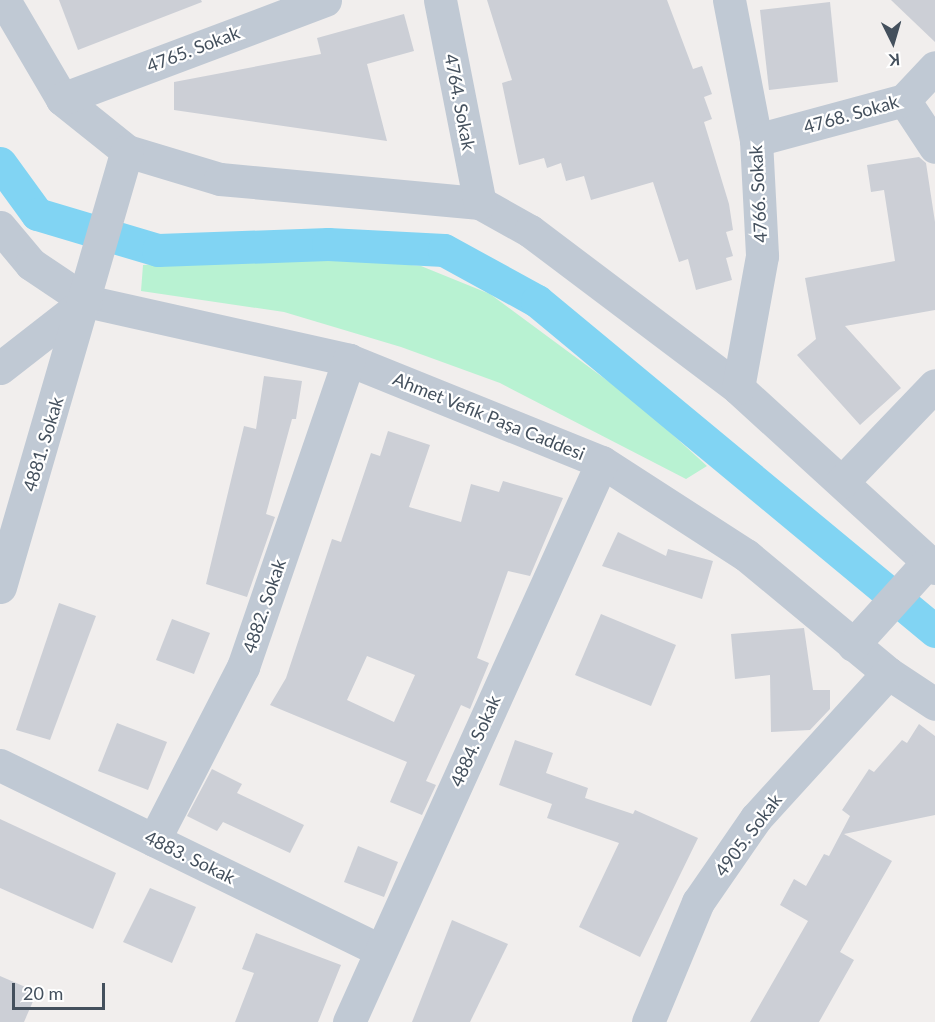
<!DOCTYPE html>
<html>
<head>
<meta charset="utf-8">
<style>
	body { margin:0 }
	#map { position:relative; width:935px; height:1022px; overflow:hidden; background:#f1eeed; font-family:Lato,sans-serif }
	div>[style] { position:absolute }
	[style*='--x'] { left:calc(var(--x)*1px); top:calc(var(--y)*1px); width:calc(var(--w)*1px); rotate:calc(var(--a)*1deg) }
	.green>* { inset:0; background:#b8f2d2 }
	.canal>* { height:33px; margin:-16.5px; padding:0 16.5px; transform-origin:16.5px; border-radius:16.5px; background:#81d4f3 }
	.building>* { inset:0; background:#cccfd6 }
	.minor>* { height:33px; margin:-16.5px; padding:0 16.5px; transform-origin:16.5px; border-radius:16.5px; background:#c0c9d4 }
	span { translate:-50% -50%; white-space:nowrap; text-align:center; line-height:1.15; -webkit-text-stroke:4.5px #fff; paint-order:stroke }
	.street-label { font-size:18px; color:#44505d }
	.north { position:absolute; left:863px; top:12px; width:60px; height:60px; -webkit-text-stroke:4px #fff; paint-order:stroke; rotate:175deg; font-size:16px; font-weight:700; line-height:24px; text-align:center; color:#44505d }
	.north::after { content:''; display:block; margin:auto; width:21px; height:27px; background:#44505d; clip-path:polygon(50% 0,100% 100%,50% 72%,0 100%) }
	.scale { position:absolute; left:12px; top:983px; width:93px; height:27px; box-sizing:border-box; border:3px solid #44505d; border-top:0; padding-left:8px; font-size:18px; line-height:21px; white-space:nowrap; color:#44505d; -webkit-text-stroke:4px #fff; paint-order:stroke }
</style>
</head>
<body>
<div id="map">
	<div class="green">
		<div style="clip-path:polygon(321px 256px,421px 266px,490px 294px,639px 404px,707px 466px,686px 479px,500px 383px,401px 347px,284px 312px,141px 291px,143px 265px)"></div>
	</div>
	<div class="canal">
		<div style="--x:0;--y:163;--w:63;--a:54"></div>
		<div style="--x:37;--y:214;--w:126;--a:16.6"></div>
		<div style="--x:158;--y:250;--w:170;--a:-2"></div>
		<div style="--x:328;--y:244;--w:116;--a:3"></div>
		<div style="--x:444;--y:250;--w:106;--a:28.7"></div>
		<div style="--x:537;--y:301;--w:517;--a:39.66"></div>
	</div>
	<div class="building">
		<div style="clip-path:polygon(59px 0,201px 0,202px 2px,78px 50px)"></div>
		<div style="clip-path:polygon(487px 0,667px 0,693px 69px,702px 66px,712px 94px,704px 97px,712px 119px,704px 122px,729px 204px,733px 230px,726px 232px,733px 256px,726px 258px,732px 280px,696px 290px,688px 259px,679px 262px,653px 182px,591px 200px,584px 176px,566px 181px,561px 163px,547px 168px,544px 158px,519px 165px,502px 83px,512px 80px)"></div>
		<div style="clip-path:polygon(891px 0,935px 0,935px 42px)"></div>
		<div style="clip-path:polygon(830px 2px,838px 82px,769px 90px,760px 10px)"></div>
		<div style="clip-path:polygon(404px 14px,414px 51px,367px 64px,387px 141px,174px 110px,174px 82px,321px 54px,317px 38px)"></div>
		<div style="clip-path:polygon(919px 157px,926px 163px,935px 222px,935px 310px,845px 326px,901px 388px,860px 425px,797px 355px,816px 339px,805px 278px,895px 261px,884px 190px,871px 192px,867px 165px)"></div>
		<div style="clip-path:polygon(264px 376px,302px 381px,296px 419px,292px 419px,266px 514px,275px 517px,247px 597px,206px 584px,244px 426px,256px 429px)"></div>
		<div style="clip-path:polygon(evenodd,388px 431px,430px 445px,409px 507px,461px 522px,471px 484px,499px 492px,503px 481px,563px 498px,530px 576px,508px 571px,477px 658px,489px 663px,470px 709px,461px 705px,426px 781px,436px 785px,422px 815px,390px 802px,407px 762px,270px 705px,286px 678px,332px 539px,341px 542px,371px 453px,380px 456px,388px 431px,367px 656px,415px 675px,394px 722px,347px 700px,367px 656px)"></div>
		<div style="clip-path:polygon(618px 532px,666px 556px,668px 549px,713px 561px,702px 599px,602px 566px)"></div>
		<div style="clip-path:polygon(59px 603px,96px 616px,50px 740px,16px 730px)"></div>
		<div style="clip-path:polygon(601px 614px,676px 645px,651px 706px,575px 675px)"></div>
		<div style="clip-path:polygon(172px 619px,210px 633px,194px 674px,156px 660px)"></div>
		<div style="clip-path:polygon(804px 628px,813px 690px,830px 690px,830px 709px,810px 730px,771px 732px,770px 675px,735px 679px,731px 634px)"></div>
		<div style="clip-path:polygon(117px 723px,167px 742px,148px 790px,98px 771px)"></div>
		<div style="clip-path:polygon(919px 724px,935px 736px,935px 815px,844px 834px,892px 861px,840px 952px,854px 960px,819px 1022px,750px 1022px,808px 921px,780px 905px,794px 879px,806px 886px,824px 854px,829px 856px,850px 816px,842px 810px,869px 769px,874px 772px,902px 740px,907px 743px)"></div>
		<div style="clip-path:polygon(515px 740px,553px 753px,546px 773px,588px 788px,585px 798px,633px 814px,635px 810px,698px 838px,640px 957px,579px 927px,619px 843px,547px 818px,552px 804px,499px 785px)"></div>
		<div style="clip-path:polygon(212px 769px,242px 784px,237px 793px,304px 825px,290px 853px,223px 822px,217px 831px,187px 816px)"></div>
		<div style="clip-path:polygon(0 819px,116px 873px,93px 929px,0 888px)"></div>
		<div style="clip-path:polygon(358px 846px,398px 862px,384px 897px,344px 882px)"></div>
		<div style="clip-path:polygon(150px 888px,196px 907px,172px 963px,123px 942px)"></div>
		<div style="clip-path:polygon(452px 920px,508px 944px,470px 1022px,412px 1022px)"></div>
		<div style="clip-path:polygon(256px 933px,341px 965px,318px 1022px,235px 1022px,254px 973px,242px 969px)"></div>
		<div style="clip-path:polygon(0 976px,37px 992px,24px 1022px,0 1022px)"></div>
	</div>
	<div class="minor">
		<div style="--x:4;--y:0;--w:115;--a:59.6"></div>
		<div style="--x:62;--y:99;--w:83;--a:38.7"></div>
		<div style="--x:127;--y:151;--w:97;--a:16.8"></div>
		<div style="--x:220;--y:179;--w:261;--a:5.3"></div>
		<div style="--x:480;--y:203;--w:57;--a:29.2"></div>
		<div style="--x:530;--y:231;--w:261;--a:37"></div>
		<div style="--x:738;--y:388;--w:267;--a:42.4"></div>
		<div style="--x:440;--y:0;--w:207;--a:78.9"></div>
		<div style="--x:729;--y:0;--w:143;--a:79.1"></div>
		<div style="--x:756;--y:140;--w:116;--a:87"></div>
		<div style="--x:762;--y:256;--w:134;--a:100.3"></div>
		<div style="--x:62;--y:99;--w:281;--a:-20.6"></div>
		<div style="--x:904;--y:100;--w:56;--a:56.6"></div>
		<div style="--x:756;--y:140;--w:153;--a:-15.1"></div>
		<div style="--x:904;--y:100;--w:45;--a:-46.8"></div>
		<div style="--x:0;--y:227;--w:48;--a:50"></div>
		<div style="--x:31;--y:264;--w:66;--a:33.9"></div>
		<div style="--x:86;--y:301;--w:270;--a:12.6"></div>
		<div style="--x:349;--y:360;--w:273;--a:22"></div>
		<div style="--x:602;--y:462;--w:171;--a:32.9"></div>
		<div style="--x:746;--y:555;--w:185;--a:39.7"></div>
		<div style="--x:888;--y:673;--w:56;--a:33.4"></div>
		<div style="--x:0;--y:368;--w:109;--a:-37.9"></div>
		<div style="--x:842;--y:482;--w:134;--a:-46.2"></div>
		<div style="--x:0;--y:587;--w:454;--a:-73.8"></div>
		<div style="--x:853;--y:645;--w:112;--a:-47.9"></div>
		<div style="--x:0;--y:765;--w:423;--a:26"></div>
		<div style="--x:154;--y:840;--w:195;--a:-62.8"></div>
		<div style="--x:243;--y:667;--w:325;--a:-71"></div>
		<div style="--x:349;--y:1022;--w:614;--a:-65.69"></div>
		<div style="--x:648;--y:1022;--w:130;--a:-67.4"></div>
		<div style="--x:698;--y:902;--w:102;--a:-55.4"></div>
		<div style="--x:756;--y:818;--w:196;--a:-47.7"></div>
	</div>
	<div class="street-label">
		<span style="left:193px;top:49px;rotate:-21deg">4765. Sokak</span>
		<span style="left:460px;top:102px;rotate:79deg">4764. Sokak</span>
		<span style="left:851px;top:114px;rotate:-16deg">4768. Sokak</span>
		<span style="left:758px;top:194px;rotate:-93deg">4766. Sokak</span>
		<span style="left:489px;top:416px;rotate:22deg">Ahmet Vefik Paşa Caddesi</span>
		<span style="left:43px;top:444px;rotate:-73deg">4881. Sokak</span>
		<span style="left:264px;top:606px;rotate:-71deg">4882. Sokak</span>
		<span style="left:475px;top:741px;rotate:-66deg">4884. Sokak</span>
		<span style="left:748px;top:835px;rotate:-53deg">4905. Sokak</span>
		<span style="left:190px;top:857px;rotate:26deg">4883. Sokak</span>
	</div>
	<div class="north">K</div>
	<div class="scale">20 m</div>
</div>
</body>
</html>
